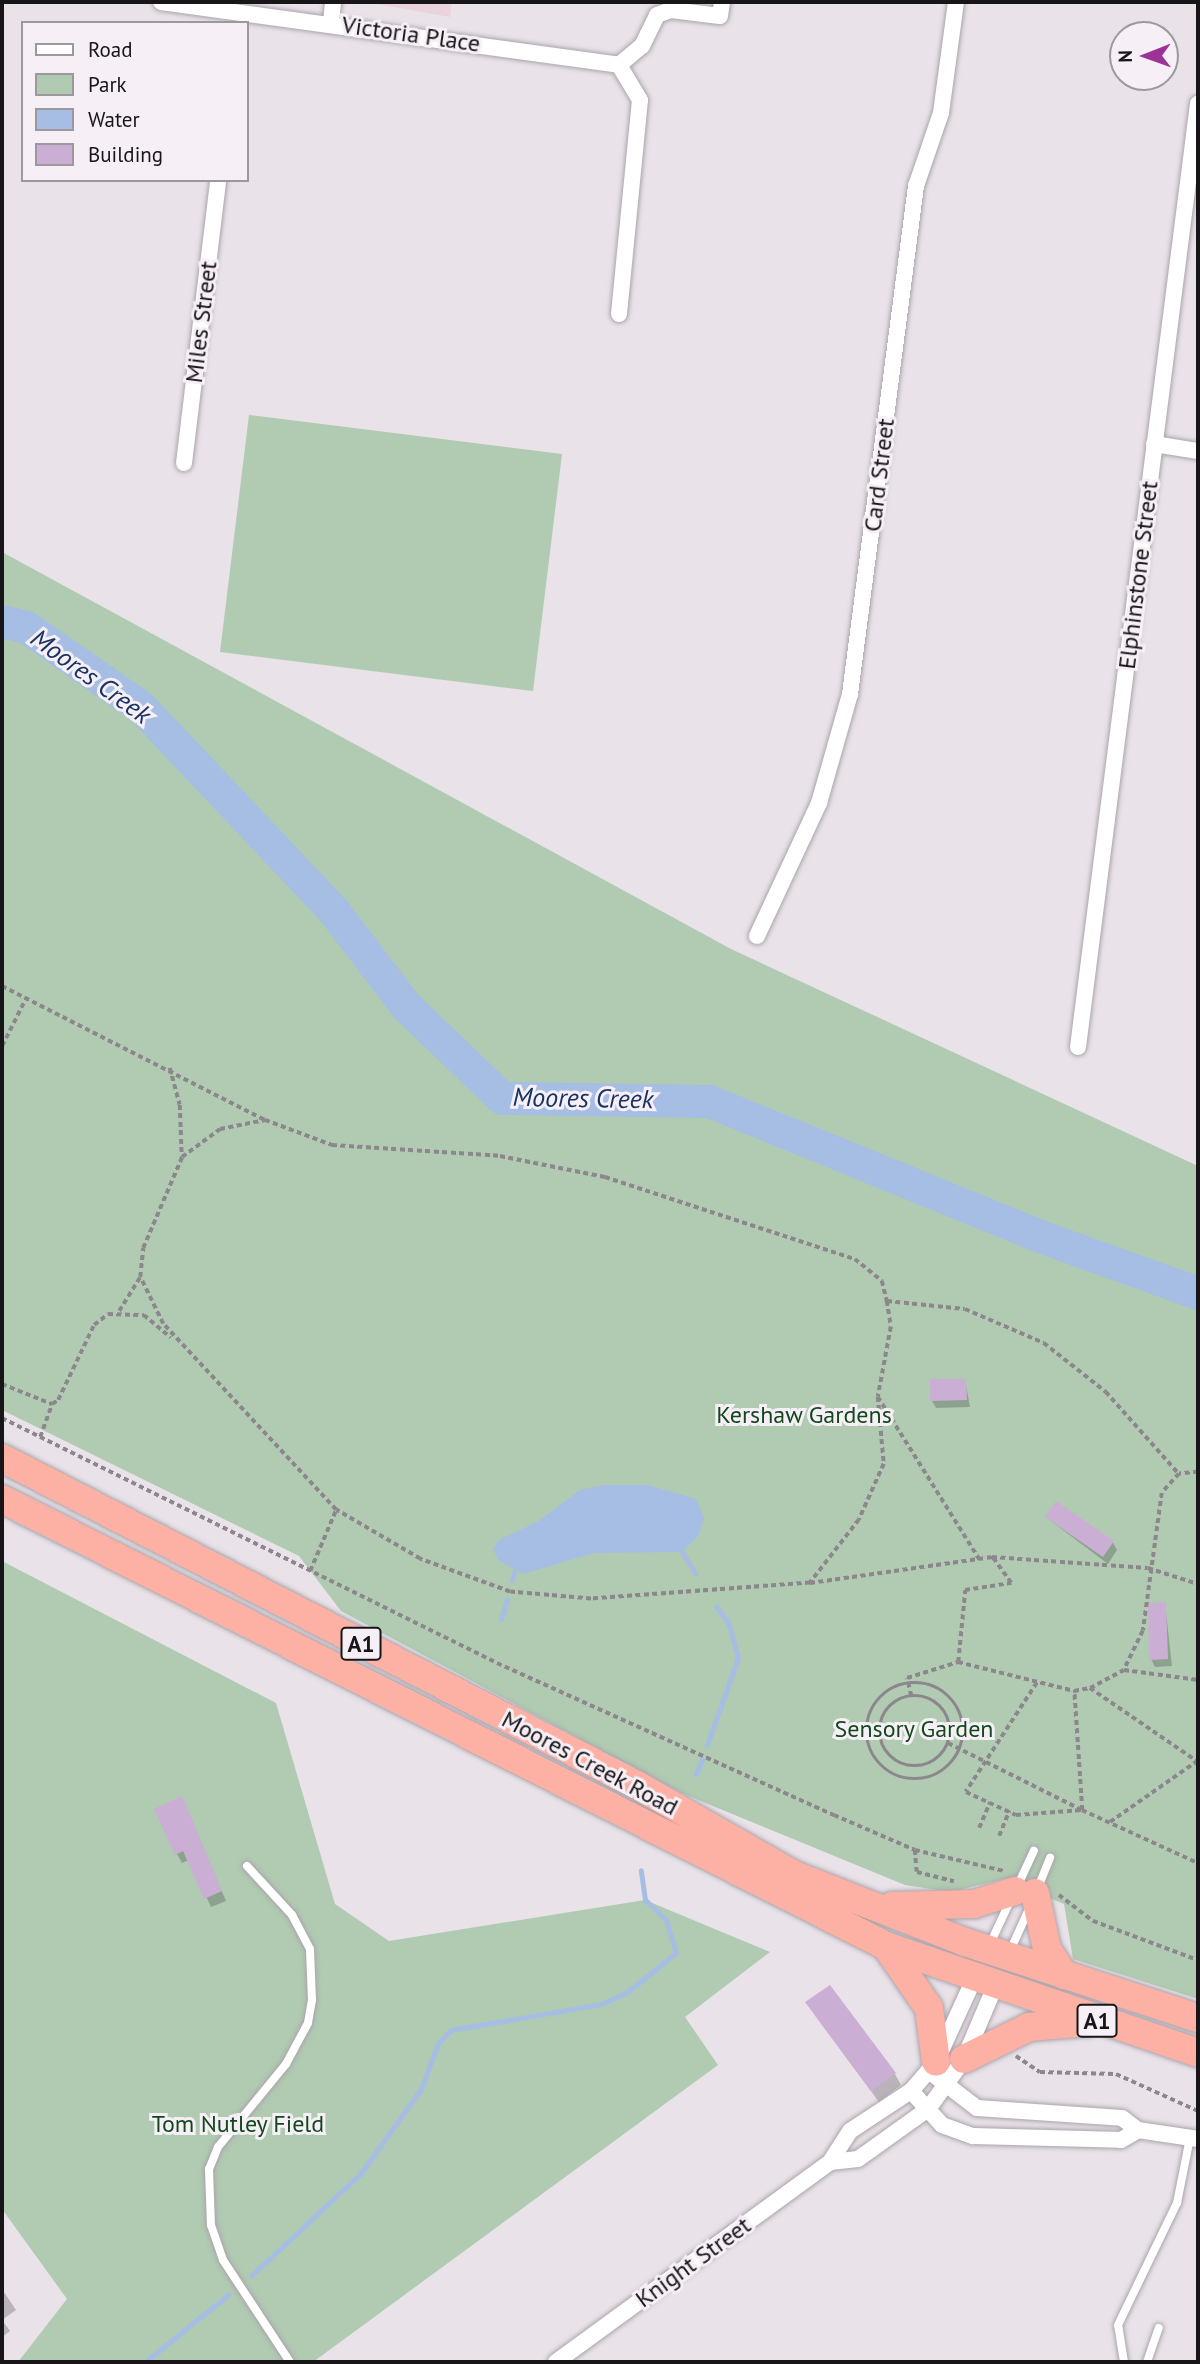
<!DOCTYPE html>
<html>
<head>
<meta charset="utf-8">
<style>
	body { margin:0 }
	#map { position:relative; width:1200px; height:2364px; overflow:hidden; background:#e9e2e9; font-family:"PT Sans",sans-serif }
	div>[style] { position:absolute }
	[style*='--x'] { left:calc(var(--x)*1px); top:calc(var(--y)*1px); width:calc(var(--w)*1px); rotate:calc(var(--a)*1deg) }
	.commercial>* { inset:0; background:#ebd3de }
	.green>* { inset:0; background:#b0cbb2 }
	.water>* { inset:0; background:#a6bde4 }
	.shadow>* { inset:0; background:#0003 }
	.stream>* { height:5px; margin:-2.5px; padding:0 2.5px; transform-origin:2.5px; border-radius:2.5px; background:#a6bde4 }
	.river>* { height:33px; margin:-16.5px; padding:0 16.5px; transform-origin:16.5px; border-radius:16.5px; background:#a6bde4 }
	.building>* { inset:0; background:#cbaed3 }
	.path>* { height:3.5px; margin-top:-1.75px; transform-origin:0; background:repeating-linear-gradient(90deg,#8c878c 0 5px,transparent 0 8.5px) }
	.path>.ring { margin:-1.75px; padding:0; box-sizing:content-box; background:none; border:3.5px solid #8c878c; border-radius:50% }
	.roads { filter:drop-shadow(0 0 2px #aba4ab) drop-shadow(0 0 2px #aba4ab) }
	.lane>* { height:8px; margin:-4px; padding:0 4px; transform-origin:4px; border-radius:4px; background:#fff }
	.street>* { height:16px; margin:-8px; padding:0 8px; transform-origin:8px; border-radius:8px; background:#fff }
	.highway>* { height:28px; margin:-14px; padding:0 14px; transform-origin:14px; border-radius:14px; background:#fdb1a4 }
	span { translate:-50% -50%; white-space:nowrap; text-align:center; line-height:1.15; -webkit-text-stroke:6px #f6eff6; paint-order:stroke }
	.shield-label span { padding:2px 5px; background:#f6eff6; border:2px solid; border-radius:5px; -webkit-text-stroke-width:0 }
	.shield-label { font-size:23px; color:#171517; font-weight:700 }
	.street-label { font-size:24px; color:#171517 }
	.park-label { font-size:24px; color:#11481e }
	.water-label { font-size:26px; color:#193464; font-style:italic }
	.frame { position:absolute; inset:0; border:4px solid #171517; pointer-events:none }
	.legend { position:absolute; left:21px; top:21px; width:228px; height:161px; box-sizing:border-box; background:#f6eff6; border:2px solid #9d989d; margin:0; padding:9px 12px; list-style:none; font-size:21px; color:#171517 }
	.legend li { display:flex; align-items:center; gap:14px; height:35px }
	.legend b { width:35px; border:2px solid #9d989d }
	.north { position:absolute; left:1109px; top:21px; width:70px; height:70px; box-sizing:border-box; background:#f6eff6; border:2px solid #9d989d; border-radius:50%; rotate:269deg; font-size:19px; font-weight:700; line-height:28px; text-align:center; color:#171517 }
	.north::after { content:''; display:block; margin:auto; width:24px; height:32px; background:#9d3396; clip-path:polygon(50% 0,100% 100%,50% 72%,0 100%) }
</style>
</head>
<body>
<div id="map">
	<div class="commercial">
		<div style="clip-path:polygon(365px 2px,452px 2px,450px 17px)"></div>
	</div>
	<div class="green">
		<div style="clip-path:polygon(249px 415px,562px 454px,533px 691px,220px 652px)"></div>
		<div style="clip-path:polygon(2px 552px,731px 949px,1198px 1166px,1198px 1999px,1073px 1959px,1064px 1904px,1004px 1879px,951px 1892px,905px 1885px,681px 1793px,341px 1611px,299px 1556px,2px 1410px)"></div>
		<div style="clip-path:polygon(2px 1561px,276px 1703px,335px 1904px,389px 1941px,645px 1900px,770px 1952px,685px 2017px,718px 2065px,313px 2362px,18px 2362px,67px 2299px,2px 2209px)"></div>
	</div>
	<div class="water">
		<div style="clip-path:polygon(604px 1485px,648px 1485px,696px 1499px,704px 1518px,698px 1536px,682px 1552px,594px 1553px,523px 1574px,498px 1560px,493px 1549px,499px 1540px,537px 1522px,580px 1490px)"></div>
	</div>
	<div class="shadow">
		<div style="clip-path:polygon(965px 1380px,970px 1407px,936px 1408px,932px 1401px)"></div>
		<div style="clip-path:polygon(1047px 1518px,1113px 1543px,1117px 1550px,1108px 1564px)"></div>
		<div style="clip-path:polygon(1165px 1603px,1172px 1666px,1155px 1667px,1151px 1659px)"></div>
		<div style="clip-path:polygon(186px 1807px,226px 1901px,211px 1907px,189px 1860px,182px 1863px,177px 1854px)"></div>
		<div style="clip-path:polygon(814px 2014px,895px 2074px,901px 2085px,879px 2102px)"></div>
		<div style="clip-path:polygon(2px 2289px,16px 2310px,2px 2320px,10px 2331px,2px 2337px)"></div>
	</div>
	<div class="stream">
		<div style="--x:682;--y:1552;--w:25;--a:58"></div>
		<div style="--x:512;--y:1580;--w:8;--a:-76"></div>
		<div style="--x:501;--y:1619;--w:21;--a:-73"></div>
		<div style="--x:707;--y:1745;--w:92;--a:-70.4"></div>
		<div style="--x:738;--y:1658;--w:35;--a:-105"></div>
		<div style="--x:729;--y:1624;--w:22;--a:-126"></div>
		<div style="--x:696;--y:1774;--w:16;--a:-68"></div>
		<div style="--x:251;--y:2276;--w:151;--a:-43.1"></div>
		<div style="--x:361;--y:2173;--w:103;--a:-54.5"></div>
		<div style="--x:421;--y:2089;--w:49;--a:-69.7"></div>
		<div style="--x:438;--y:2043;--w:18;--a:-45"></div>
		<div style="--x:451;--y:2030;--w:152;--a:-9.8"></div>
		<div style="--x:601;--y:2004;--w:27;--a:-24"></div>
		<div style="--x:626;--y:1993;--w:64;--a:-38.7"></div>
		<div style="--x:676;--y:1953;--w:34;--a:-107"></div>
		<div style="--x:666;--y:1920;--w:29;--a:-136"></div>
		<div style="--x:645;--y:1900;--w:30;--a:-98"></div>
		<div style="--x:145;--y:2362;--w:107;--a:-38.9"></div>
	</div>
	<div class="river">
		<div style="--x:2;--y:621;--w:25;--a:14"></div>
		<div style="--x:26;--y:627;--w:140;--a:34.8"></div>
		<div style="--x:141;--y:707;--w:279;--a:46.6"></div>
		<div style="--x:333;--y:910;--w:119;--a:52.8"></div>
		<div style="--x:405;--y:1005;--w:134;--a:43.8"></div>
		<div style="--x:502;--y:1098;--w:207;--a:0.8"></div>
		<div style="--x:709;--y:1101;--w:363;--a:22.2"></div>
		<div style="--x:1045;--y:1238;--w:163;--a:19.8"></div>
	</div>
	<div class="building">
		<div style="clip-path:polygon(930px 1379px,966px 1379px,967px 1400px,930px 1401px)"></div>
		<div style="clip-path:polygon(1056px 1501px,1114px 1541px,1103px 1557px,1045px 1517px)"></div>
		<div style="clip-path:polygon(1166px 1602px,1168px 1659px,1149px 1660px,1148px 1603px)"></div>
		<div style="clip-path:polygon(182px 1796px,222px 1891px,204px 1899px,183px 1851px,175px 1855px,154px 1809px)"></div>
		<div style="clip-path:polygon(830px 1985px,896px 2073px,871px 2091px,805px 2002px)"></div>
	</div>
	<div class="path">
		<div style="--x:2;--y:986;--w:295;--a:27"></div>
		<div style="--x:2;--y:1046;--w:54;--a:-63.4"></div>
		<div style="--x:170;--y:1068;--w:38;--a:75"></div>
		<div style="--x:180;--y:1105;--w:52;--a:87.8"></div>
		<div style="--x:887;--y:1301;--w:78;--a:5.9"></div>
		<div style="--x:965;--y:1309;--w:86;--a:23.3"></div>
		<div style="--x:1044;--y:1343;--w:79;--a:38.3"></div>
		<div style="--x:1106;--y:1392;--w:110;--a:48.3"></div>
		<div style="--x:119;--y:1311;--w:39;--a:-58"></div>
		<div style="--x:2;--y:1384;--w:54;--a:21.8"></div>
		<div style="--x:52;--y:1404;--w:7;--a:-34"></div>
		<div style="--x:58;--y:1400;--w:83;--a:-64.4"></div>
		<div style="--x:94;--y:1325;--w:18;--a:-38"></div>
		<div style="--x:108;--y:1314;--w:36;--a:2"></div>
		<div style="--x:144;--y:1315;--w:35;--a:40"></div>
		<div style="--x:878;--y:1397;--w:67;--a:84.9"></div>
		<div style="--x:884;--y:1464;--w:61;--a:114.1"></div>
		<div style="--x:859;--y:1520;--w:80;--a:127.9"></div>
		<div style="--x:810;--y:1583;--w:220;--a:175.8"></div>
		<div style="--x:591;--y:1599;--w:81;--a:-175.1"></div>
		<div style="--x:510;--y:1592;--w:96;--a:-159.9"></div>
		<div style="--x:420;--y:1559;--w:97;--a:-149.7"></div>
		<div style="--x:336;--y:1510;--w:254;--a:-132.9"></div>
		<div style="--x:163;--y:1324;--w:52;--a:-116.1"></div>
		<div style="--x:140;--y:1277;--w:29;--a:-84"></div>
		<div style="--x:143;--y:1248;--w:99;--a:-66.8"></div>
		<div style="--x:182;--y:1157;--w:47;--a:-36.4"></div>
		<div style="--x:220;--y:1129;--w:46;--a:-11.3"></div>
		<div style="--x:265;--y:1120;--w:72;--a:20.5"></div>
		<div style="--x:332;--y:1145;--w:168;--a:3.7"></div>
		<div style="--x:500;--y:1156;--w:107;--a:11.3"></div>
		<div style="--x:605;--y:1177;--w:263;--a:18.2"></div>
		<div style="--x:855;--y:1259;--w:35;--a:39"></div>
		<div style="--x:882;--y:1281;--w:21;--a:76"></div>
		<div style="--x:887;--y:1301;--w:26;--a:81"></div>
		<div style="--x:891;--y:1327;--w:71;--a:100.5"></div>
		<div style="--x:878;--y:1397;--w:192;--a:58"></div>
		<div style="--x:2;--y:1418;--w:552;--a:26.33"></div>
		<div style="--x:497;--y:1663;--w:370;--a:24.3"></div>
		<div style="--x:834;--y:1815;--w:88;--a:23.4"></div>
		<div style="--x:915;--y:1850;--w:91;--a:13.3"></div>
		<div style="--x:40;--y:1437;--w:35;--a:-70"></div>
		<div style="--x:1198;--y:1472;--w:19;--a:174"></div>
		<div style="--x:1179;--y:1474;--w:25;--a:132"></div>
		<div style="--x:1162;--y:1493;--w:139;--a:97.8"></div>
		<div style="--x:1143;--y:1631;--w:43;--a:116"></div>
		<div style="--x:1124;--y:1670;--w:75;--a:7.7"></div>
		<div style="--x:310;--y:1571;--w:66;--a:-66.9"></div>
		<div style="--x:810;--y:1583;--w:184;--a:-8.1"></div>
		<div style="--x:992;--y:1557;--w:156;--a:4"></div>
		<div style="--x:1148;--y:1568;--w:52;--a:17.7"></div>
		<div style="--x:958;--y:1662;--w:72;--a:-84.4"></div>
		<div style="--x:965;--y:1590;--w:47;--a:-8.7"></div>
		<div style="--x:1011;--y:1583;--w:32;--a:-126"></div>
		<div style="--x:1037;--y:1683;--w:130;--a:123.1"></div>
		<div style="--x:966;--y:1792;--w:55;--a:24.7"></div>
		<div style="--x:1016;--y:1815;--w:66;--a:-4.3"></div>
		<div style="--x:1082;--y:1810;--w:128;--a:24.6"></div>
		<div class="ring" style="left:867px;top:1683px;width:92.5px;height:92.5px"></div>
		<div style="--x:1090;--y:1688;--w:38;--a:-28"></div>
		<div class="ring" style="left:880px;top:1696px;width:66.5px;height:66.5px"></div>
		<div style="--x:911;--y:1696;--w:18;--a:-103"></div>
		<div style="--x:907;--y:1678;--w:53;--a:-17.4"></div>
		<div style="--x:958;--y:1662;--w:120;--a:14"></div>
		<div style="--x:1074;--y:1691;--w:16;--a:-11"></div>
		<div style="--x:1090;--y:1688;--w:131;--a:34.4"></div>
		<div style="--x:948;--y:1743;--w:150;--a:26.6"></div>
		<div style="--x:1082;--y:1810;--w:119;--a:-93.8"></div>
		<div style="--x:1110;--y:1822;--w:106;--a:-35"></div>
		<div style="--x:979;--y:1828;--w:28;--a:-67"></div>
		<div style="--x:999;--y:1836;--w:27;--a:-68"></div>
		<div style="--x:915;--y:1850;--w:22;--a:85"></div>
		<div style="--x:917;--y:1872;--w:38;--a:14"></div>
		<div style="--x:1059;--y:1895;--w:43;--a:37.4"></div>
		<div style="--x:1093;--y:1921;--w:112;--a:20.4"></div>
		<div style="--x:1016;--y:2056;--w:29;--a:34"></div>
		<div style="--x:1040;--y:2072;--w:76;--a:1.5"></div>
		<div style="--x:1116;--y:2074;--w:90;--a:24.3"></div>
	</div>
	<div class="roads">
		<div class="lane">
			<div style="--x:247;--y:1866;--w:67;--a:47.4"></div>
			<div style="--x:292;--y:1915;--w:38;--a:62"></div>
			<div style="--x:310;--y:1949;--w:51;--a:87.8"></div>
			<div style="--x:312;--y:2000;--w:23;--a:100"></div>
			<div style="--x:308;--y:2023;--w:47;--a:118.2"></div>
			<div style="--x:286;--y:2064;--w:107;--a:129.3"></div>
			<div style="--x:218;--y:2147;--w:24;--a:112"></div>
			<div style="--x:209;--y:2169;--w:56;--a:88"></div>
			<div style="--x:211;--y:2225;--w:37;--a:71"></div>
			<div style="--x:223;--y:2260;--w:122;--a:56.7"></div>
			<div style="--x:1017;--y:1887;--w:40;--a:-65"></div>
			<div style="--x:1037;--y:1890;--w:35;--a:-68"></div>
			<div style="--x:990;--y:1944;--w:50;--a:-65"></div>
			<div style="--x:1010;--y:1951;--w:46;--a:-65.7"></div>
			<div style="--x:1124;--y:2362;--w:37;--a:-99"></div>
			<div style="--x:1118;--y:2325;--w:136;--a:-64.2"></div>
			<div style="--x:1177;--y:2203;--w:66;--a:-78.7"></div>
			<div style="--x:1147;--y:2362;--w:36;--a:-71"></div>
		</div>
		<div class="street">
			<div style="--x:161;--y:2;--w:462;--a:7.8"></div>
			<div style="--x:331;--y:22;--w:20;--a:-84"></div>
			<div style="--x:619;--y:65;--w:30;--a:-40"></div>
			<div style="--x:642;--y:46;--w:34;--a:-64"></div>
			<div style="--x:657;--y:15;--w:15;--a:-20"></div>
			<div style="--x:671;--y:10;--w:49;--a:7"></div>
			<div style="--x:720;--y:16;--w:14;--a:-82"></div>
			<div style="--x:619;--y:314;--w:215;--a:-84.4"></div>
			<div style="--x:640;--y:100;--w:41;--a:-121"></div>
			<div style="--x:1154;--y:444;--w:45;--a:9"></div>
			<div style="--x:184;--y:463;--w:285;--a:-83.1"></div>
			<div style="--x:757;--y:936;--w:147;--a:-65"></div>
			<div style="--x:819;--y:803;--w:113;--a:-74.1"></div>
			<div style="--x:850;--y:694;--w:512;--a:-82.6"></div>
			<div style="--x:916;--y:186;--w:77;--a:-71.1"></div>
			<div style="--x:941;--y:113;--w:112;--a:-82.3"></div>
			<div style="--x:1078;--y:1047;--w:951;--a:-82.75"></div>
			<div style="--x:930;--y:2072;--w:59;--a:37.5"></div>
			<div style="--x:977;--y:2108;--w:145;--a:3.9"></div>
			<div style="--x:1122;--y:2118;--w:20;--a:37"></div>
			<div style="--x:1138;--y:2130;--w:61;--a:8.5"></div>
			<div style="--x:911;--y:2091;--w:46;--a:47.6"></div>
			<div style="--x:942;--y:2125;--w:33;--a:20"></div>
			<div style="--x:973;--y:2136;--w:148;--a:1.5"></div>
			<div style="--x:1121;--y:2140;--w:20;--a:-30"></div>
			<div style="--x:830;--y:2162;--w:28;--a:-6"></div>
			<div style="--x:858;--y:2159;--w:86;--a:-35.5"></div>
			<div style="--x:928;--y:2109;--w:62;--a:-54.2"></div>
			<div style="--x:964;--y:2059;--w:82;--a:-66.9"></div>
			<div style="--x:556;--y:2362;--w:339;--a:-36.1"></div>
			<div style="--x:830;--y:2162;--w:37;--a:-57"></div>
			<div style="--x:850;--y:2131;--w:73;--a:-33.3"></div>
			<div style="--x:911;--y:2091;--w:38;--a:-49"></div>
			<div style="--x:936;--y:2062;--w:94;--a:-65.4"></div>
		</div>
		<div class="highway">
			<div style="--x:2;--y:1458;--w:714;--a:27.25"></div>
			<div style="--x:637;--y:1785;--w:181;--a:29.8"></div>
			<div style="--x:794;--y:1875;--w:184;--a:21.4"></div>
			<div style="--x:965;--y:1942;--w:245;--a:18.1"></div>
			<div style="--x:2;--y:1499;--w:991;--a:26.82"></div>
			<div style="--x:886;--y:1946;--w:330;--a:18.9"></div>
			<div style="--x:1035;--y:1893;--w:57;--a:77.9"></div>
			<div style="--x:1047;--y:1949;--w:31;--a:57"></div>
			<div style="--x:892;--y:1906;--w:82;--a:-1.4"></div>
			<div style="--x:974;--y:1904;--w:43;--a:-17.6"></div>
			<div style="--x:886;--y:1946;--w:75;--a:55.3"></div>
			<div style="--x:929;--y:2008;--w:54;--a:82.6"></div>
			<div style="--x:964;--y:2059;--w:72;--a:-26.2"></div>
			<div style="--x:1029;--y:2027;--w:60;--a:-4.8"></div>
		</div>
	</div>
	<div class="shield-label">
		<span style="left:361px;top:1644px">A1</span>
		<span style="left:1097px;top:2021px">A1</span>
	</div>
	<div class="street-label">
		<span style="left:411px;top:34px;rotate:8deg">Victoria Place</span>
		<span style="left:201px;top:322px;rotate:-83deg">Miles Street</span>
		<span style="left:879px;top:475px;rotate:-83deg">Card Street</span>
		<span style="left:1138px;top:575px;rotate:-83deg">Elphinstone Street</span>
		<span style="left:590px;top:1763px;rotate:28deg">Moores Creek Road</span>
		<span style="left:693px;top:2262px;rotate:-36deg">Knight Street</span>
	</div>
	<div class="park-label">
		<span style="left:804px;top:1415px">Kershaw Gardens</span>
		<span style="left:914px;top:1729px">Sensory Garden</span>
		<span style="left:238px;top:2124px">Tom Nutley Field</span>
	</div>
	<div class="water-label">
		<span style="left:91px;top:676px;rotate:36deg">Moores Creek</span>
		<span style="left:583px;top:1098px;rotate:1deg">Moores Creek</span>
	</div>
	<div class="frame"></div>
	<ul class="legend">
	<li><b style="height:9px;background:#fff"></b>Road</li>
	<li><b style="height:19px;background:#b0cbb2"></b>Park</li>
	<li><b style="height:19px;background:#a6bde4"></b>Water</li>
	<li><b style="height:19px;background:#cbaed3"></b>Building</li>
	</ul>
	<div class="north">N</div>
</div>
</body>
</html>
